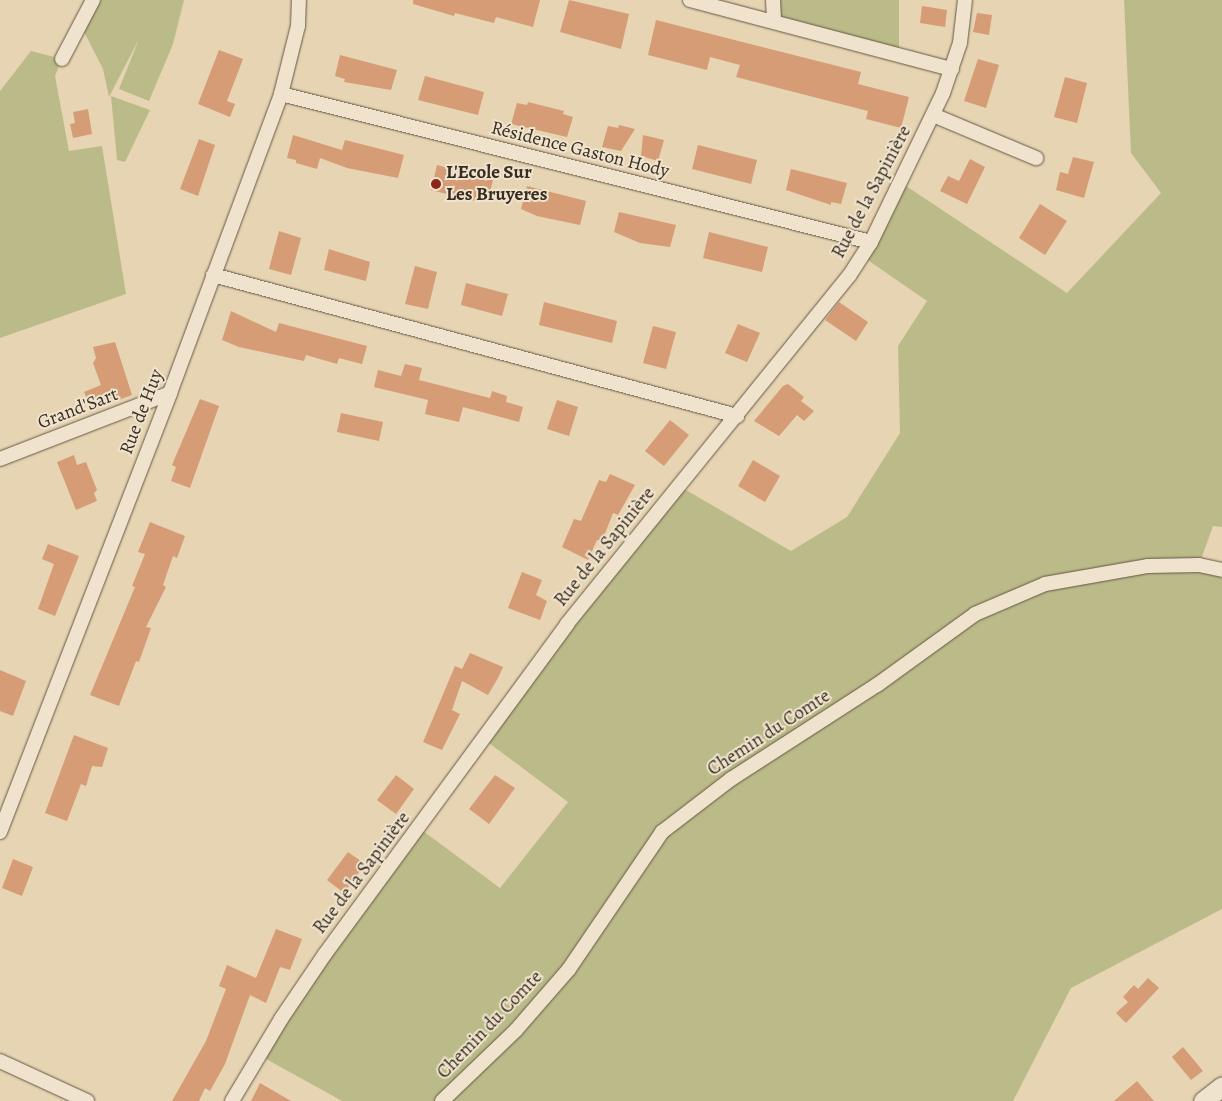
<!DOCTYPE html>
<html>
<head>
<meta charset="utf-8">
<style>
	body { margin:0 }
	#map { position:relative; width:1222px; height:1101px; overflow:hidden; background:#e7d4b3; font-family:Alegreya,serif }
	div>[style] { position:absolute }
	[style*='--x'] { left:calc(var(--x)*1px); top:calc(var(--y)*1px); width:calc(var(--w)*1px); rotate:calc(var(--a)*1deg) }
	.green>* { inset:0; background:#bbbb89 }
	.building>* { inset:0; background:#d59c76 }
	.roads { filter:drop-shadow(0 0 1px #645744) drop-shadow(0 0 1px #645744) }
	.street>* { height:14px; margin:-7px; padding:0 7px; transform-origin:7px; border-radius:7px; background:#efe3ce }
	.secondary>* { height:19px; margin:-9.5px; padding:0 9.5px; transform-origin:9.5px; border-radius:9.5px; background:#efe3ce }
	.dots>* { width:14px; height:14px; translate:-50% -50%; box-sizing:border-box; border:2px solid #efe3ce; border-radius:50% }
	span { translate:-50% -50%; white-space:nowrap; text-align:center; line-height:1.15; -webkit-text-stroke:4px #efe3ce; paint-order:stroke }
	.street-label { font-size:19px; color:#382d1f }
	.poi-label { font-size:19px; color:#382d1f; font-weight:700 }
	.left { translate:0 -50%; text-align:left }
</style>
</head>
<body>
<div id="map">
	<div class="green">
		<div style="clip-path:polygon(93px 0,184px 0,173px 44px,149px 101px,119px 89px,139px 39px,109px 97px,103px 69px,80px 24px)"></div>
		<div style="clip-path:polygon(773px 0,899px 0,899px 55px,774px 21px)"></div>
		<div style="clip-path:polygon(1124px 0,1222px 0,1222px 527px,1213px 526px,1199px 565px,1222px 570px,1222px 909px,1071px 988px,1013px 1101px,342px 1101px,259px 1055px,419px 828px,500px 888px,568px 802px,485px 740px,679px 486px,791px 551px,847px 517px,900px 433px,898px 346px,927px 301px,862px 256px,900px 182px,1067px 293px,1161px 193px,1131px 153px)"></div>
		<div style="clip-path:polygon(31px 51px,62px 59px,55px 76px,69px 151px,102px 146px,126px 294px,0 338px,0 91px)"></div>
		<div style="clip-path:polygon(111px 96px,150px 110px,125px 162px,117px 160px)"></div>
	</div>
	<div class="building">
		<div style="clip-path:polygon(413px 0,540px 0,533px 27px,496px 17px,494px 23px,455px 13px,454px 16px,413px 4px)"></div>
		<div style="clip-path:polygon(569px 0,629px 14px,621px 49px,560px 32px)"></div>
		<div style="clip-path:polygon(922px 6px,947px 10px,945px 27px,920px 23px)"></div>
		<div style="clip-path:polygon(977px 13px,992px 15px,989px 35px,973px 32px)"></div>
		<div style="clip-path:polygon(656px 20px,861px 72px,858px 84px,909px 97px,901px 128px,866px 119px,868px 111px,736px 77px,740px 65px,710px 57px,707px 70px,648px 55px)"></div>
		<div style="clip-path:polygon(219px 50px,243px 59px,227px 101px,235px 104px,230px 117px,198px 104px)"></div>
		<div style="clip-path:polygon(340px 55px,397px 70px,391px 90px,344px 82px,345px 79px,335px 76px)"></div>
		<div style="clip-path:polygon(978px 59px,999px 65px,986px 108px,964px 101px)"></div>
		<div style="clip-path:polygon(425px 76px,484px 92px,478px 115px,418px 100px)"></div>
		<div style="clip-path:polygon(1065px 77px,1087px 83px,1077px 123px,1054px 117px)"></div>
		<div style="clip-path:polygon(528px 102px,564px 111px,563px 114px,573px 117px,567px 137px,511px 124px,517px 103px,527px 105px)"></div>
		<div style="clip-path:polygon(88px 109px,92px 134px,73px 138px,70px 124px,75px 123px,73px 112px)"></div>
		<div style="clip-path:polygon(619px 125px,635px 129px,621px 151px,602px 147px,608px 126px,618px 128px)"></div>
		<div style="clip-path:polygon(293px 135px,342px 150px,345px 140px,404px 155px,398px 178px,347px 168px,320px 158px,317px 169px,296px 163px,296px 160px,287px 158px)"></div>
		<div style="clip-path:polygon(643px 135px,664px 140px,658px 161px,641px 156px)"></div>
		<div style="clip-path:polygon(199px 139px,215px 145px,198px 196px,180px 189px)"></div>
		<div style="clip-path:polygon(698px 145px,757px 160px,751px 184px,692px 169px)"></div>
		<div style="clip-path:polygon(1073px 157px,1094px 162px,1084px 198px,1056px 190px,1060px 172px,1068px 174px)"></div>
		<div style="clip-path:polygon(970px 159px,985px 167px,967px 204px,940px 191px,948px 176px,959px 181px)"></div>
		<div style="clip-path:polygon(437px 165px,493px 180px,488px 200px,480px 198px,479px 202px,431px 190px)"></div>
		<div style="clip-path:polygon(791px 169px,847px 183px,841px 204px,831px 202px,831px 205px,786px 190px)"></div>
		<div style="clip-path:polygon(527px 186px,586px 201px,580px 225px,537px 216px,521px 209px)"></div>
		<div style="clip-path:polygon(1040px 204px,1067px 221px,1045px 255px,1019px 238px)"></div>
		<div style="clip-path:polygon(619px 212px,676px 225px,670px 247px,640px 243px,614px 232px)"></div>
		<div style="clip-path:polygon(279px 231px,301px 238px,291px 275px,269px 269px)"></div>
		<div style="clip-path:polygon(709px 232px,768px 247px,762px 272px,703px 258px)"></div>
		<div style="clip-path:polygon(329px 249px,370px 262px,366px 281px,324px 270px)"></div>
		<div style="clip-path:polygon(415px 266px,437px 272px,428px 309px,405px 304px)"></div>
		<div style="clip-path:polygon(466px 283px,508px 294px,502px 316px,461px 305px)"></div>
		<div style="clip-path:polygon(544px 302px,617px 321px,612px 343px,539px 325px)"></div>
		<div style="clip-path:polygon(839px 302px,868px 322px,856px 341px,825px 320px)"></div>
		<div style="clip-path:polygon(231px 311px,276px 332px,279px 323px,367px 346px,362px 364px,339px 358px,337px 364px,306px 355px,304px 361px,239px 347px,222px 340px)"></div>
		<div style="clip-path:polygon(738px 324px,760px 333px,747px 362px,725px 353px)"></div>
		<div style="clip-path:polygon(653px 326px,676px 332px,666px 369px,643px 363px)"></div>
		<div style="clip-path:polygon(115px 342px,132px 395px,92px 410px,84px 392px,101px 385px,93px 363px,96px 358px,93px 347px)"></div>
		<div style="clip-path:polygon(405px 364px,422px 368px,419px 380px,490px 398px,492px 391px,507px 396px,506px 402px,523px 407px,519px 422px,463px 407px,459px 422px,425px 414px,428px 400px,374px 387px,378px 370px,401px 376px)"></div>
		<div style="clip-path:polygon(788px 384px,804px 397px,801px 401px,814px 411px,804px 421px,797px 415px,779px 436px,754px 421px,783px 386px)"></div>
		<div style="clip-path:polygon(200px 399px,219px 406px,190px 488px,171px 481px,176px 467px,172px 465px)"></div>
		<div style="clip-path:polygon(557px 400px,578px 407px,569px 436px,547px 429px)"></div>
		<div style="clip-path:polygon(341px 413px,383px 422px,379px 441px,337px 432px)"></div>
		<div style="clip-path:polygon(670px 420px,689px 435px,664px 466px,645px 451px)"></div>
		<div style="clip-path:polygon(74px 455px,77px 465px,86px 462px,97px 490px,94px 493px,97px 501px,76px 510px,57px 462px)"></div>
		<div style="clip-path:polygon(753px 460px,780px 476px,765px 502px,738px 486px)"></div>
		<div style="clip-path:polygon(610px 474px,635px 485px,618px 515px,613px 513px,602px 541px,597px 540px,588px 560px,562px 547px,574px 519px,581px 521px,599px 480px,606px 482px)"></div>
		<div style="clip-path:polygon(150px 522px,185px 536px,177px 558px,173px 556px,163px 585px,166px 587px,146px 627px,151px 628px,139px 662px,136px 661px,119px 706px,90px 695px,135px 587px,132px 586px,145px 554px,138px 552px)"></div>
		<div style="clip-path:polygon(48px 544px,79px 556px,55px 616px,38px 609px,54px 564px,42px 559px)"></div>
		<div style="clip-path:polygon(522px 572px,542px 580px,536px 595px,547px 601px,540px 620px,508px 608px)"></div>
		<div style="clip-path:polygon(470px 653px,503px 667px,498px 678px,488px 695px,462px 681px,452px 710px,460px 714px,442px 750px,423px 742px,455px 666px,462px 669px)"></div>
		<div style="clip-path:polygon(0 670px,26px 681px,13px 716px,0 711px)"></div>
		<div style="clip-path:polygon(74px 735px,108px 748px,102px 767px,92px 766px,86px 786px,81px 784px,67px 821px,45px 813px)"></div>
		<div style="clip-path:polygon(396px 775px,414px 789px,396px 814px,377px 800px)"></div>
		<div style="clip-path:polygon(495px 775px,515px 788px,489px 824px,469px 809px)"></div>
		<div style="clip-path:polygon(348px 852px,365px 864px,344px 893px,327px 880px)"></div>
		<div style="clip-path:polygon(13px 859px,33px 867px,22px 896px,2px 888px)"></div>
		<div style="clip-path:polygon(276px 929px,302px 939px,290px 970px,280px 967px,266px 1003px,250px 995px,225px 1064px,210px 1091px,205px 1088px,199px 1101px,172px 1101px,206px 1041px,226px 989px,219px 986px,227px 965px,256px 978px)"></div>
		<div style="clip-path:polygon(1148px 978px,1159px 988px,1126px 1023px,1116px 1013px,1128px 1002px,1123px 997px,1134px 985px,1138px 989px)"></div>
		<div style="clip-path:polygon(1183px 1047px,1203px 1071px,1191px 1080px,1172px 1057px)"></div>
		<div style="clip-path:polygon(1137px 1081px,1154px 1101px,1114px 1101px)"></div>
		<div style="clip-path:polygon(260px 1083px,291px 1101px,251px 1101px)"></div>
	</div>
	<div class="roads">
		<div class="street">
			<div style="--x:690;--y:0;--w:271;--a:14.8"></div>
			<div style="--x:773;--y:0;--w:21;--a:87"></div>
			<div style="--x:62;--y:59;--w:67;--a:-62.3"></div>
			<div style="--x:281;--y:94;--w:608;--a:14.08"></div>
			<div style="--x:933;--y:115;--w:112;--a:22.7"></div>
			<div style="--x:213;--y:275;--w:543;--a:15.06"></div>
			<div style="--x:0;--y:459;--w:182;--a:-21.2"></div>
			<div style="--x:0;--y:832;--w:471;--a:-68.8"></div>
			<div style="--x:170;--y:393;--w:319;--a:-69.6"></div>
			<div style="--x:281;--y:94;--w:70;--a:-76"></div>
			<div style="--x:298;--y:26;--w:26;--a:-88"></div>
			<div style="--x:0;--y:1061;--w:96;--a:24.7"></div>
			<div style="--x:232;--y:1101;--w:96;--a:-59.1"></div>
			<div style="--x:281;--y:1019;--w:78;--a:-55.9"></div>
			<div style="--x:325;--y:954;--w:409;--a:-53.7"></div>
			<div style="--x:567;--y:624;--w:448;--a:-51"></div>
			<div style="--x:849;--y:276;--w:40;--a:-57.1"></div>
			<div style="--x:871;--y:242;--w:165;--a:-64.2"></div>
			<div style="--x:943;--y:93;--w:53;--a:-71.2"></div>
			<div style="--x:960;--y:43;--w:43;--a:-83.4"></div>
			<div style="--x:442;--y:1101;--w:103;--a:-43.8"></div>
			<div style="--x:516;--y:1030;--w:81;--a:-49"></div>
			<div style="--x:569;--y:969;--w:166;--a:-55.8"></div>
			<div style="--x:662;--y:832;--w:87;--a:-37.5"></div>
			<div style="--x:731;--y:779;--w:174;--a:-32.8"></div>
			<div style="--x:877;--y:685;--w:121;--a:-35.9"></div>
			<div style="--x:975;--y:614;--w:76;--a:-23.2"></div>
			<div style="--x:1045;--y:584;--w:105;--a:-9.9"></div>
			<div style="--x:1148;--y:566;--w:51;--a:-1.1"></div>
			<div style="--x:1199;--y:565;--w:24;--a:12"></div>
		</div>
		<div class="secondary">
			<div style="--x:1203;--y:1101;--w:24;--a:-38"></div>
		</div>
	</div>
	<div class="dots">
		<div style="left:436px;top:184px;background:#8f2418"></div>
	</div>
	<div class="street-label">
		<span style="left:580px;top:150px;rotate:14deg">Résidence Gaston Hody</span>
		<span style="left:872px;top:192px;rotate:-62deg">Rue de la Sapinière</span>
		<span style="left:78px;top:409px;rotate:-21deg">Grand'Sart</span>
		<span style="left:142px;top:412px;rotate:-69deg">Rue de Huy</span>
		<span style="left:605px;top:547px;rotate:-51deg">Rue de la Sapinière</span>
		<span style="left:769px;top:733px;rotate:-33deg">Chemin du Comte</span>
		<span style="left:362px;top:873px;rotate:-53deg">Rue de la Sapinière</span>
		<span style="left:490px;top:1025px;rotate:-46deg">Chemin du Comte</span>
	</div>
	<div class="poi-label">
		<span class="left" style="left:446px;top:184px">L'Ecole Sur<br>Les Bruyeres</span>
	</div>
</div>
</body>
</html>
